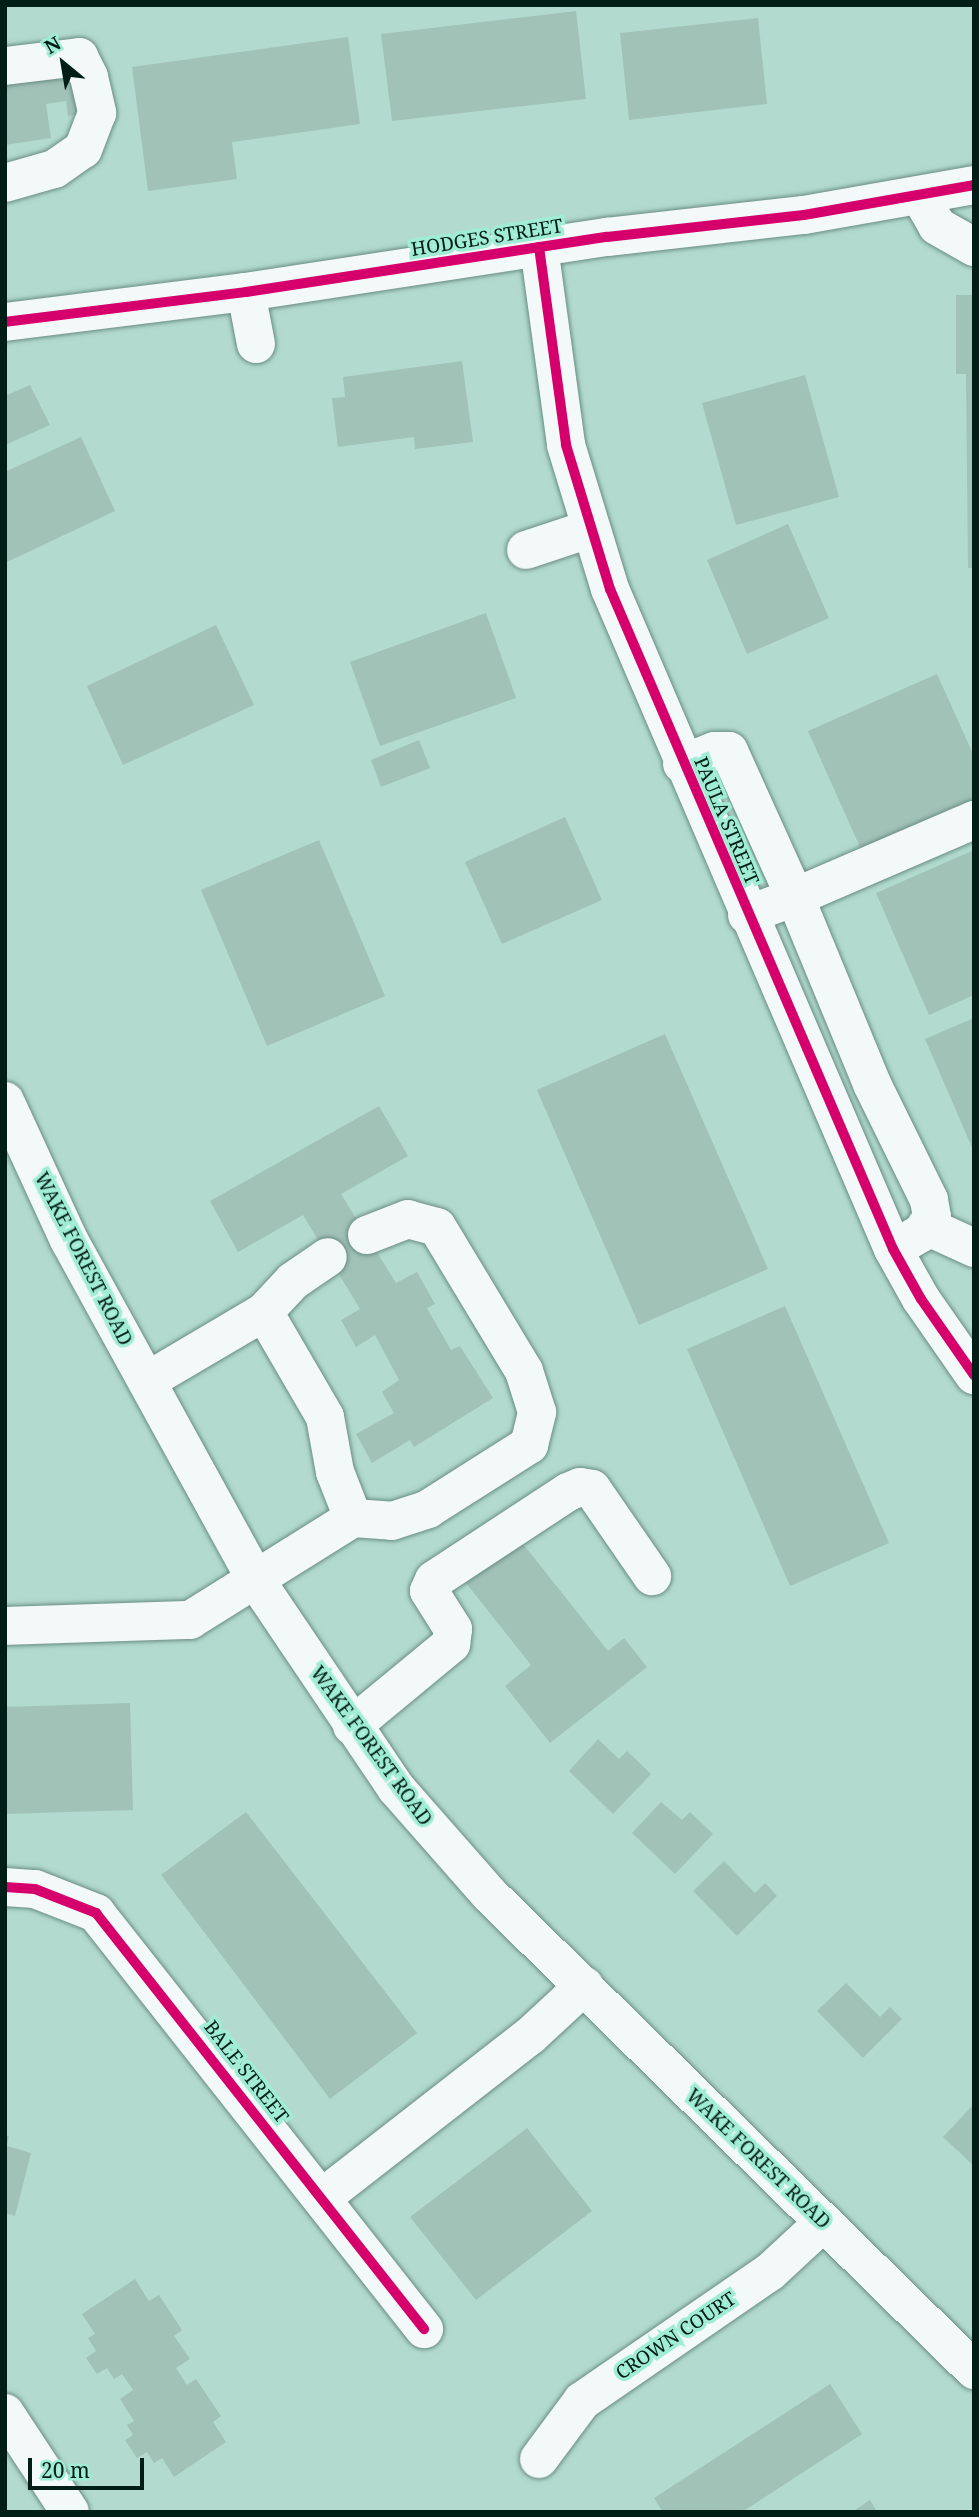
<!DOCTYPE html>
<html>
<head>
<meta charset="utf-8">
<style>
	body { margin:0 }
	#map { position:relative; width:979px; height:2517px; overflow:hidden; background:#b2dace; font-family:"Noto Serif",serif }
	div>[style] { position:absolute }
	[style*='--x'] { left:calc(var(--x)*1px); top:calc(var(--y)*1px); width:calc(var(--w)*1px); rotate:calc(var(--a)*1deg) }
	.building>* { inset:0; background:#a1c2b7 }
	.roads { filter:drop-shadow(0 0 2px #6a8c83) drop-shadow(0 0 2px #6a8c83) }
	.minor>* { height:38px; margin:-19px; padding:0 19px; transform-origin:19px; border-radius:19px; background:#f3f9f8 }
	.major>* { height:38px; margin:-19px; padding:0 19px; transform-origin:19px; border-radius:19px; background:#f3f9f8 }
	.cycleway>* { height:10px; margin:-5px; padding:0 5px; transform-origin:5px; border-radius:5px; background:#d6006c }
	span { translate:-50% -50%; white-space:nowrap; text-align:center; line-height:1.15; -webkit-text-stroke:7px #a0ecd4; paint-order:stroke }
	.street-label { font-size:19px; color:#001e16 }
	.frame { position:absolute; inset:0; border:7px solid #001e16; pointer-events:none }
	.north { position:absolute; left:28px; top:28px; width:70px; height:70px; -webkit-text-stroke:5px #a0ecd4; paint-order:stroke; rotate:330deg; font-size:19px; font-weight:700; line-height:28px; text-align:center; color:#001e16 }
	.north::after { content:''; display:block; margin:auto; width:24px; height:32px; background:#001e16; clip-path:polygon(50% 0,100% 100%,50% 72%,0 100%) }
	.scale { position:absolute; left:28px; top:2458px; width:116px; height:32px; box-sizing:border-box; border:4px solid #001e16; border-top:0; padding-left:9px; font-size:21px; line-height:24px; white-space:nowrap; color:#001e16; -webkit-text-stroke:5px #a0ecd4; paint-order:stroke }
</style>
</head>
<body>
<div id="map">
	<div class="building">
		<div style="clip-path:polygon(576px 11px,586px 99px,392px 121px,381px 34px)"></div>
		<div style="clip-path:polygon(758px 18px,767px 104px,629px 120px,620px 33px)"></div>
		<div style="clip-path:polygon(348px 37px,360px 124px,232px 142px,237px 179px,148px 191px,132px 67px)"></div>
		<div style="clip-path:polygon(5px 75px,81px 81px,86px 113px,68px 116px,66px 101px,46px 104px,51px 138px,5px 145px)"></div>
		<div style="clip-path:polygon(956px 295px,974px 295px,974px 568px,968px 568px,966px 374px,956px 374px)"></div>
		<div style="clip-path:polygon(462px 361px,473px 442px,415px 449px,414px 437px,338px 447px,332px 398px,345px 397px,343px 377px)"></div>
		<div style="clip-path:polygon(805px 375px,839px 497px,736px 525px,702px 403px)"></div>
		<div style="clip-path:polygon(30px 385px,50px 425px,5px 445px,5px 396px)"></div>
		<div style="clip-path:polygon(81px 437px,115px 511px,5px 563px,5px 472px)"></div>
		<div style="clip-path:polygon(788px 524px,829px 618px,747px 654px,707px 560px)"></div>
		<div style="clip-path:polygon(486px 613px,516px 698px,380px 746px,350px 662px)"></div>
		<div style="clip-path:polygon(216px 625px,254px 705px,123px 765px,87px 686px)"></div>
		<div style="clip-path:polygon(937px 674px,974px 756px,974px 807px,864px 856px,808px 731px)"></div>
		<div style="clip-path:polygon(419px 740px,430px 768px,381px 787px,371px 760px)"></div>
		<div style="clip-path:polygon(565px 817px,602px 900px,502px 944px,465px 862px)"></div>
		<div style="clip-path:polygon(319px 840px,385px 996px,267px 1046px,201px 890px)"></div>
		<div style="clip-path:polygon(974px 850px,974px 995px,929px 1015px,876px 893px)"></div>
		<div style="clip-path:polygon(974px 1018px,974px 1152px,925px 1039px)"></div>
		<div style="clip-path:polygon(665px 1034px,768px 1269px,639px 1325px,537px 1090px)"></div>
		<div style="clip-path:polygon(379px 1106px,408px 1156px,341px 1194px,396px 1283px,417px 1272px,435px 1304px,427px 1308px,451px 1350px,460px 1346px,493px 1398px,414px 1447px,410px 1440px,372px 1463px,356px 1434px,394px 1413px,382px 1392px,399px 1380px,375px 1335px,356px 1347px,341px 1320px,360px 1309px,303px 1215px,238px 1252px,210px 1201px)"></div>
		<div style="clip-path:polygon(785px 1306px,889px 1543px,790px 1586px,687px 1349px)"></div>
		<div style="clip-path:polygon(520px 1540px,608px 1651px,624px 1638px,647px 1667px,550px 1743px,505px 1686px,531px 1665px,466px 1583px)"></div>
		<div style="clip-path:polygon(130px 1703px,133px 1810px,5px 1814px,5px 1707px)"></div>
		<div style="clip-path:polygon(598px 1739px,619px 1759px,627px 1751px,651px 1774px,613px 1814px,569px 1771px)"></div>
		<div style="clip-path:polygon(661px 1802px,682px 1820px,690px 1812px,713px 1834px,675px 1874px,632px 1833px)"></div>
		<div style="clip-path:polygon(246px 1812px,417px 2033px,330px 2099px,161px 1875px)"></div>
		<div style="clip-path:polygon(724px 1861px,755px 1893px,765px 1883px,777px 1896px,737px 1936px,693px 1891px)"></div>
		<div style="clip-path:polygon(846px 1983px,880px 2017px,890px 2007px,902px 2019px,863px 2058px,817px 2011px)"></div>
		<div style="clip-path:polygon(974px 2104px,974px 2166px,943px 2137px)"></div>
		<div style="clip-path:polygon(527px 2128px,592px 2211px,476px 2300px,410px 2217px)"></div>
		<div style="clip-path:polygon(5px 2135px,9px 2136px,7px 2146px,31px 2153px,15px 2216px,5px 2213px)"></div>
		<div style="clip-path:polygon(135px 2279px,149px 2301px,159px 2295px,182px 2330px,174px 2336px,190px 2359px,176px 2368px,187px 2385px,196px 2379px,221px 2416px,213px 2422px,226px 2442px,174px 2477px,162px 2458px,154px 2463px,147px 2452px,137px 2458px,125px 2440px,133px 2435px,127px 2425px,134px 2421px,120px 2399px,133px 2390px,122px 2374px,114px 2379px,107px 2368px,97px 2374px,86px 2358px,96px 2351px,88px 2338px,95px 2334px,82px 2314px)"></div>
		<div style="clip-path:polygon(830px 2384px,862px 2434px,742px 2512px,663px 2512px,654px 2498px)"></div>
		<div style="clip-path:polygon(870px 2500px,877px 2512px,852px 2512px)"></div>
	</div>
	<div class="roads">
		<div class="minor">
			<div style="--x:5;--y:66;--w:75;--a:-6.9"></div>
			<div style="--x:79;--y:57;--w:22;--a:63"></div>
			<div style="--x:89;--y:77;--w:37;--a:77"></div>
			<div style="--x:97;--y:113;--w:39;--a:111"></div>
			<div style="--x:83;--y:149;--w:35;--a:145"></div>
			<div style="--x:54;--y:169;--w:51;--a:164.1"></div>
			<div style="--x:920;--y:196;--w:34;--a:60"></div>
			<div style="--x:937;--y:226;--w:43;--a:29.6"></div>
			<div style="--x:539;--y:247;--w:200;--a:82.2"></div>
			<div style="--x:566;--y:445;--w:151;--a:73"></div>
			<div style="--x:610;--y:589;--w:718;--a:66.79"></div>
			<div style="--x:893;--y:1249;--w:57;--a:60.8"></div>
			<div style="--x:921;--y:1299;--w:93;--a:55.1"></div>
			<div style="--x:246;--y:292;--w:53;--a:79.1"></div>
			<div style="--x:5;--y:322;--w:243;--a:-7.1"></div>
			<div style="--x:246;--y:292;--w:365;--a:-8.7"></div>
			<div style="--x:607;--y:237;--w:198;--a:-6.4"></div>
			<div style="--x:804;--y:215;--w:173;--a:-10"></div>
			<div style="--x:526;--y:550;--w:66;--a:-18.4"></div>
			<div style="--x:682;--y:764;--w:35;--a:-22"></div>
			<div style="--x:715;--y:751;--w:14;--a:0"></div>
			<div style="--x:729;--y:751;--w:160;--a:65.7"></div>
			<div style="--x:795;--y:897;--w:195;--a:-23.3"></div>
			<div style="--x:747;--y:915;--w:51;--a:-20.6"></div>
			<div style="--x:795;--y:897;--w:202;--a:67.6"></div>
			<div style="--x:872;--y:1084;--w:129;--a:63.8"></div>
			<div style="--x:929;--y:1200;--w:17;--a:80"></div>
			<div style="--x:932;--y:1217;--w:17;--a:121"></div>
			<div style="--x:923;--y:1232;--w:34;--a:150"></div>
			<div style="--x:926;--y:1226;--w:53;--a:24.6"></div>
			<div style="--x:264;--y:1312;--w:121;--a:59.8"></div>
			<div style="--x:325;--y:1417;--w:56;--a:79.7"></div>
			<div style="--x:335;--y:1472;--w:49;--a:68.6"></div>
			<div style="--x:147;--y:1381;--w:136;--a:-30.5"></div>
			<div style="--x:264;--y:1312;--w:42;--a:-46.9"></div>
			<div style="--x:293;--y:1281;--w:42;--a:-34.4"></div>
			<div style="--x:5;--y:1626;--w:185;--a:-1.9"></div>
			<div style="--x:190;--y:1620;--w:192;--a:-32"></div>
			<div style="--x:353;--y:1518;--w:39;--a:4"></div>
			<div style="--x:392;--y:1521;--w:38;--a:-18"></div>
			<div style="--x:428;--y:1509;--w:120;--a:-32.4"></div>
			<div style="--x:529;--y:1445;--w:34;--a:-76"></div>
			<div style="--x:537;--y:1412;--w:43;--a:-107.6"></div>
			<div style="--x:524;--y:1371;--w:168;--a:-121.1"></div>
			<div style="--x:437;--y:1227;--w:30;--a:-165"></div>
			<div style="--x:408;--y:1219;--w:44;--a:158.7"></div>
			<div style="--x:352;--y:1726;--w:129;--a:-39.6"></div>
			<div style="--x:451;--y:1644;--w:15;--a:-82"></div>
			<div style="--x:453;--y:1629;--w:45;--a:-122.3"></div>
			<div style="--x:429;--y:1591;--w:12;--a:-66"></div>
			<div style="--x:434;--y:1580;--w:160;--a:-33.3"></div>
			<div style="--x:568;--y:1492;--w:13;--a:-23"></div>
			<div style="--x:580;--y:1487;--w:12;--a:9"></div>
			<div style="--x:592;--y:1489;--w:106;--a:55.4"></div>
			<div style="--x:5;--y:1887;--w:30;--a:4"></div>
			<div style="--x:35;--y:1889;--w:66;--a:21.5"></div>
			<div style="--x:96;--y:1913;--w:530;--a:51.75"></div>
			<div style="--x:323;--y:2197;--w:262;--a:-37.9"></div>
			<div style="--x:530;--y:2036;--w:74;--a:-42.8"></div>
			<div style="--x:5;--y:2413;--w:118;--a:56.7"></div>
			<div style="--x:539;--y:2459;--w:72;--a:-53.4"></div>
			<div style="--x:582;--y:2401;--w:228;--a:-34.5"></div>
			<div style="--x:770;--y:2272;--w:72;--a:-42.8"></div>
		</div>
		<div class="major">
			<div style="--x:5;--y:1101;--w:153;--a:65.3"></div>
			<div style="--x:69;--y:1240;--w:387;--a:61.2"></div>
			<div style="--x:255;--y:1579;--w:252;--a:56"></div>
			<div style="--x:396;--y:1788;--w:141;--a:48.7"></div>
			<div style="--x:489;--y:1894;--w:680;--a:44.46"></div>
		</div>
	</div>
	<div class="cycleway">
		<div style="--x:539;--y:247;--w:200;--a:82.2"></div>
		<div style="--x:566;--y:445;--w:151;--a:73"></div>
		<div style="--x:610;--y:589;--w:718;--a:66.79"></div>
		<div style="--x:893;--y:1249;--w:57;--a:60.8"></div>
		<div style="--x:921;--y:1299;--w:93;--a:55.1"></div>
		<div style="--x:5;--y:322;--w:243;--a:-7.1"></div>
		<div style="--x:246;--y:292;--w:365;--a:-8.7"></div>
		<div style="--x:607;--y:237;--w:198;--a:-6.4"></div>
		<div style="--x:804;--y:215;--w:173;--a:-10"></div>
		<div style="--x:5;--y:1887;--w:30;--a:4"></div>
		<div style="--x:35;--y:1889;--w:66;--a:21.5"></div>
		<div style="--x:96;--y:1913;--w:530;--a:51.75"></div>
	</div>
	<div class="street-label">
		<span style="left:487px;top:238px;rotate:-9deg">HODGES STREET</span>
		<span style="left:726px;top:821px;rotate:67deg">PAULA STREET</span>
		<span style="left:83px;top:1259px;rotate:63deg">WAKE FOREST ROAD</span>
		<span style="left:371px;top:1746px;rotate:54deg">WAKE FOREST ROAD</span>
		<span style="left:246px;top:2072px;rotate:52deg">BALE STREET</span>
		<span style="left:758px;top:2159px;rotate:44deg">WAKE FOREST ROAD</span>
		<span style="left:676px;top:2336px;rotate:-34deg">CROWN COURT</span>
	</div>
	<div class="frame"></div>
	<div class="north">N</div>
	<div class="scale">20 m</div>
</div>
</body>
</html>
